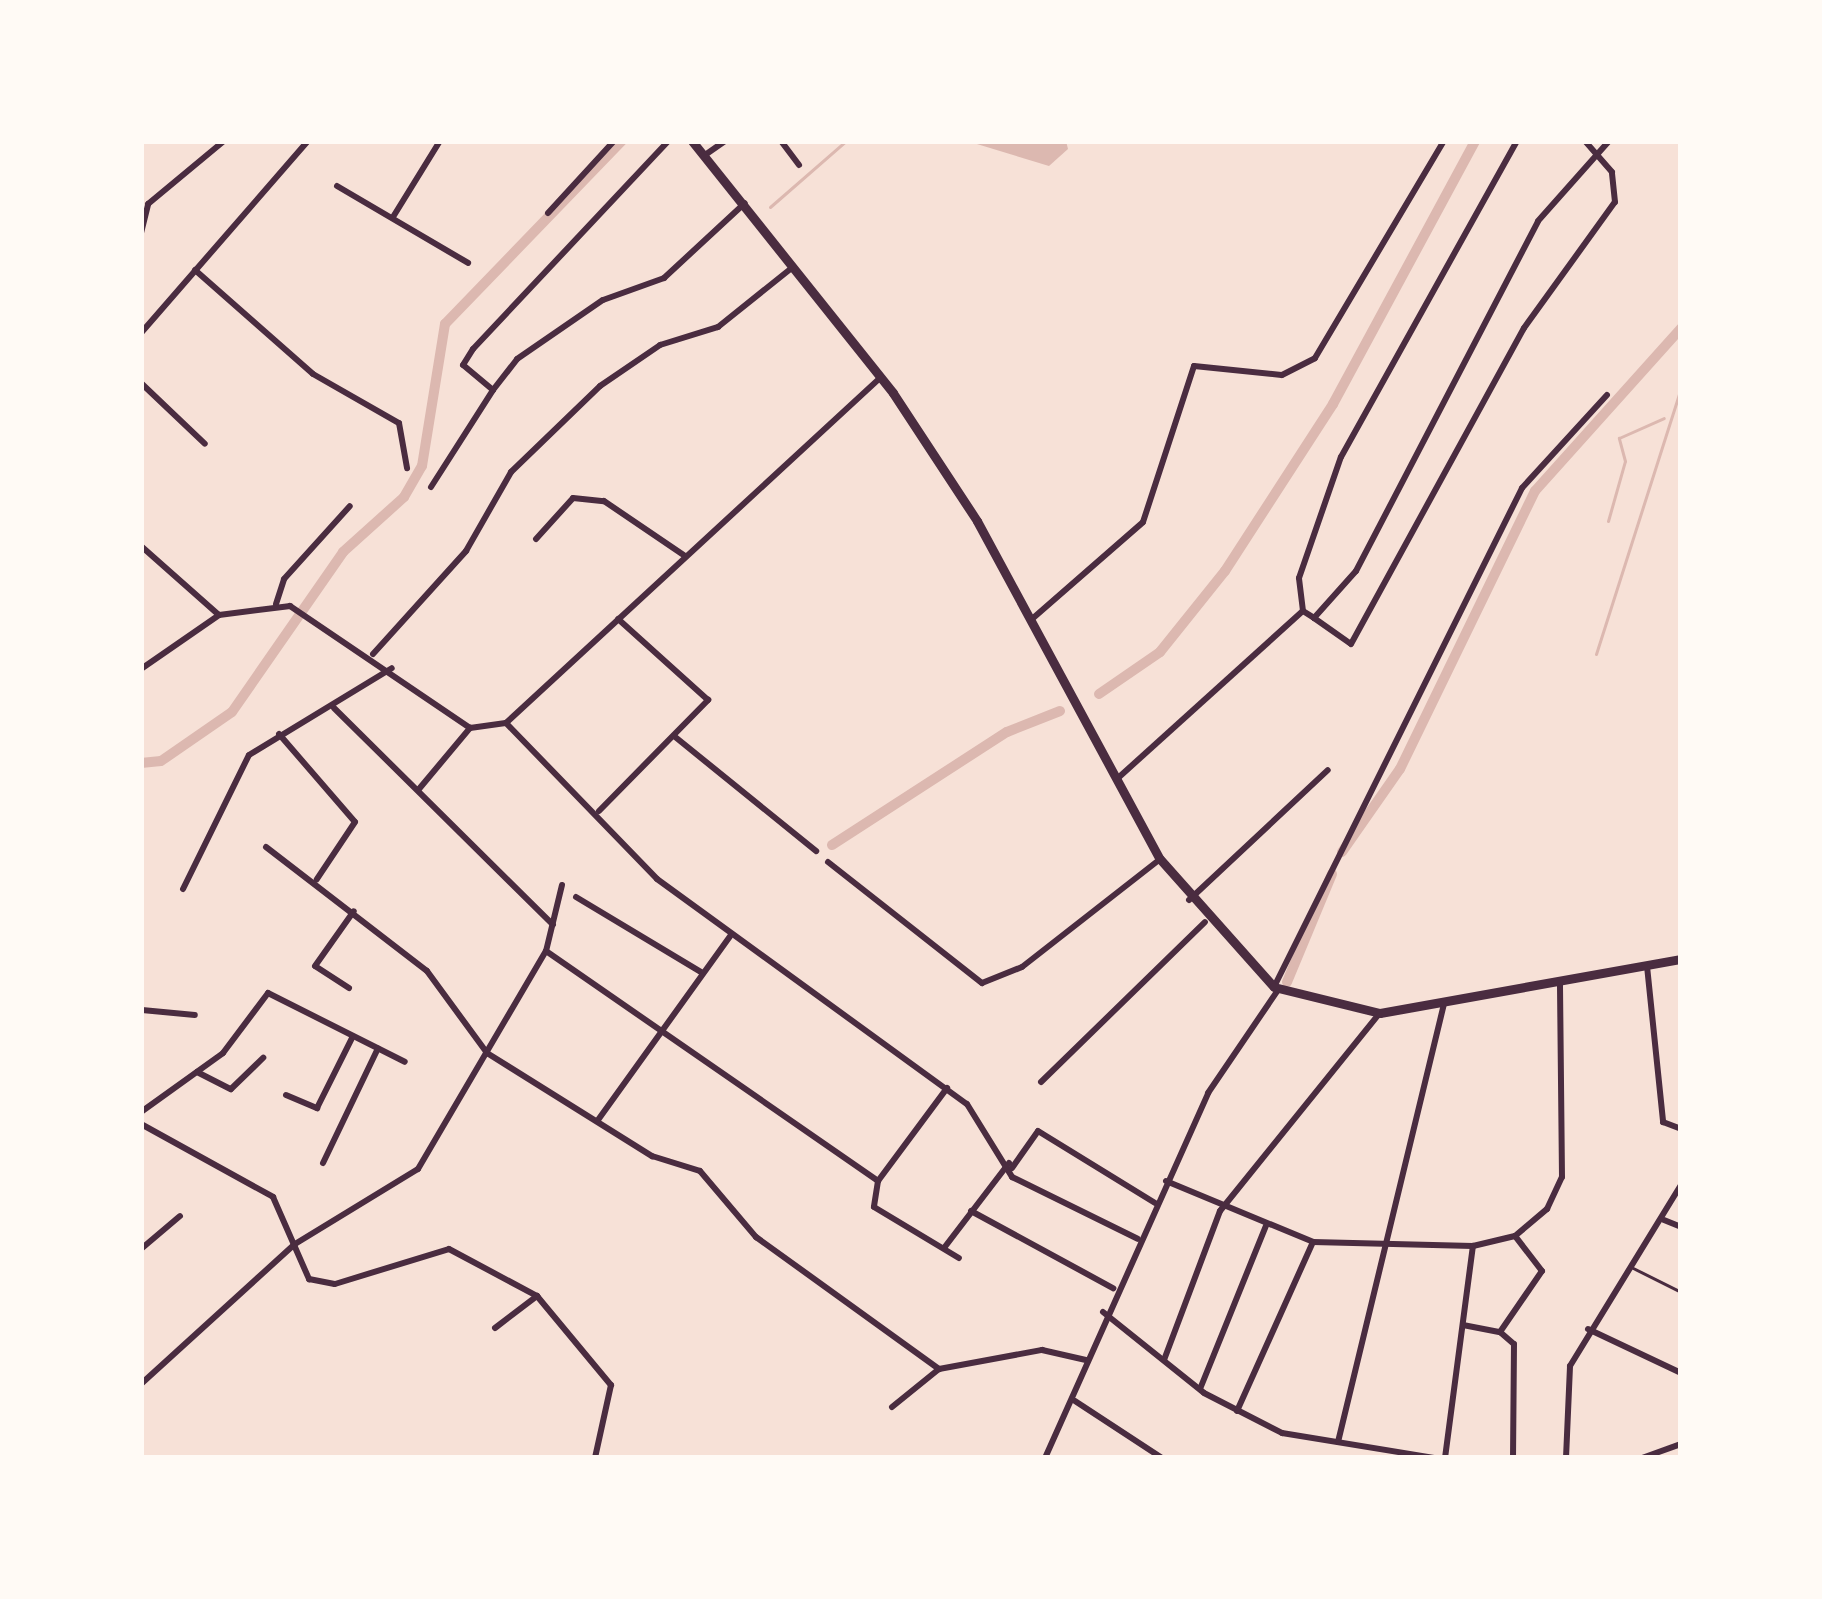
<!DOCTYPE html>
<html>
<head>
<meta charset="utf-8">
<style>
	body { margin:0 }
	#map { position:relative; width:1822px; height:1599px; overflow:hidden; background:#f7e1d7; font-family:"Fira Sans Condensed",sans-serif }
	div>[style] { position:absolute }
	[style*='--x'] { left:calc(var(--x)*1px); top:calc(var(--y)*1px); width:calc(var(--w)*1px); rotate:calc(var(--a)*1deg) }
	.water>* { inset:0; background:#dcb8b0 }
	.stream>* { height:3px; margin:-1.5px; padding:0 1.5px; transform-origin:1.5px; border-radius:1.5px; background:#dcb8b0 }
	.canal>* { height:10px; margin:-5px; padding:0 5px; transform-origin:5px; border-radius:5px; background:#dcb8b0 }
	.service>* { height:3px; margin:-1.5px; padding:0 1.5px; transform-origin:1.5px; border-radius:1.5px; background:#4a2c40 }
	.minor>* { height:6px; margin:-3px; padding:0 3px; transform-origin:3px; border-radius:3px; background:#4a2c40 }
	.primary>* { height:9px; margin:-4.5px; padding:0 4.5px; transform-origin:4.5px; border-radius:4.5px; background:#4a2c40 }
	span { translate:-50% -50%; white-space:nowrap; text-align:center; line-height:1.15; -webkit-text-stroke:10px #fffaf5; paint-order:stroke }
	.frame { position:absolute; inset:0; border:144px solid #fffaf5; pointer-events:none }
</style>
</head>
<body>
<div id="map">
	<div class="water">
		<div style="clip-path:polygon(967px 141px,1066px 141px,1068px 149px,1049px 166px)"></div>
	</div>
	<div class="stream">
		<div style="--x:770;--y:207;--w:101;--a:-41"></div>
		<div style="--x:1681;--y:336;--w:17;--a:90"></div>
		<div style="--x:1681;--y:512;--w:28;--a:90"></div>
		<div style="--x:1608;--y:521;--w:62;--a:-74.2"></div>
		<div style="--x:1625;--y:461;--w:24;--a:-105"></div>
		<div style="--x:1619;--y:438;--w:49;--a:-24"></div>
		<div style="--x:1596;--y:654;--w:279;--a:-72.3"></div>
	</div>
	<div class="canal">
		<div style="--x:1099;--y:694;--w:74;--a:-34.5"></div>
		<div style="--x:1160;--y:652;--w:104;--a:-51.3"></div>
		<div style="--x:1225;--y:571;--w:199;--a:-57.1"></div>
		<div style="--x:1333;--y:404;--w:299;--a:-61.6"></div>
		<div style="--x:141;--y:763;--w:20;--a:-6"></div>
		<div style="--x:161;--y:761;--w:86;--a:-34.6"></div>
		<div style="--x:232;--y:712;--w:195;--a:-55.2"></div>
		<div style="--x:343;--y:552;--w:82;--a:-42"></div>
		<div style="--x:404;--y:497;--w:36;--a:-60"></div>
		<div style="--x:422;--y:466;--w:144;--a:-80.8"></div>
		<div style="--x:445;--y:324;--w:255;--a:-46"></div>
		<div style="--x:832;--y:845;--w:208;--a:-32.9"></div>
		<div style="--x:1007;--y:732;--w:57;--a:-21.6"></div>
		<div style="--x:1342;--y:852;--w:101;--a:-55.1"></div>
		<div style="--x:1400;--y:769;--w:309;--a:-64.1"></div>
		<div style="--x:1535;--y:491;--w:219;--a:-48.1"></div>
		<div style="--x:1287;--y:982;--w:117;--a:-67.4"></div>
	</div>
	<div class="service">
		<div style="--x:1633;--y:1268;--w:54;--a:26.6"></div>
	</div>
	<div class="minor">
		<div style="--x:781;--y:141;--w:30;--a:53"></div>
		<div style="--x:705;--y:155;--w:24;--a:-35"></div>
		<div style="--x:337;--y:186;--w:152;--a:30.4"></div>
		<div style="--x:548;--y:213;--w:98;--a:-47.5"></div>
		<div style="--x:393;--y:217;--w:89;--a:-58.3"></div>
		<div style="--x:141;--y:233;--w:30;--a:-76"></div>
		<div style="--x:148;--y:204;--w:99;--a:-39.7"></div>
		<div style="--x:195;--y:270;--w:157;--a:41.4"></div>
		<div style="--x:313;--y:374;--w:99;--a:29.7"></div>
		<div style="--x:399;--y:423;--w:46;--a:79.9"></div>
		<div style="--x:141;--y:333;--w:254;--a:-49"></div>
		<div style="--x:141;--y:383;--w:88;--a:43.6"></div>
		<div style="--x:493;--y:390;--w:39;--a:-52"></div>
		<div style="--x:517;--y:359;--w:104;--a:-34.5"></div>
		<div style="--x:603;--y:300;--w:65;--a:-19.8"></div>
		<div style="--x:664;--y:278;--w:110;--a:-42.8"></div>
		<div style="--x:431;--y:487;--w:115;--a:-57.4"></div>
		<div style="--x:493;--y:390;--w:39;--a:-140"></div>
		<div style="--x:463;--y:365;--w:19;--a:-58"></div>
		<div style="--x:473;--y:349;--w:285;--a:-46.8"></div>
		<div style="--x:536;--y:539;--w:55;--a:-47.9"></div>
		<div style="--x:573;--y:498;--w:31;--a:6"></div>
		<div style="--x:604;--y:501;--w:98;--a:34.2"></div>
		<div style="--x:141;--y:546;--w:104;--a:41.5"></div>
		<div style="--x:276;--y:604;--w:26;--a:-72"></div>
		<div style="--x:284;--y:579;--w:98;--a:-47.9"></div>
		<div style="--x:1303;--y:611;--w:13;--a:32"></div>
		<div style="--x:1314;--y:618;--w:63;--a:-48.2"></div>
		<div style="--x:1356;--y:571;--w:394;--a:-62.5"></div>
		<div style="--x:1538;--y:221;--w:107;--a:-48.4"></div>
		<div style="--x:1303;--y:611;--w:33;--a:-97"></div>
		<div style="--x:1299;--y:578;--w:128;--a:-70.9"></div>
		<div style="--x:1341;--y:457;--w:362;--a:-60.9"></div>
		<div style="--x:1314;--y:618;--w:45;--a:35.1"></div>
		<div style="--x:1351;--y:644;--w:360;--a:-61.3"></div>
		<div style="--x:1524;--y:328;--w:155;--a:-54.2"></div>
		<div style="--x:1615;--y:202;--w:30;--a:-96"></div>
		<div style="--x:1612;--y:172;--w:41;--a:-131.1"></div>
		<div style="--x:1032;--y:619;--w:147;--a:-41.1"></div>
		<div style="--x:1143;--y:522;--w:164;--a:-71.9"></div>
		<div style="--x:1194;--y:366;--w:88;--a:5.8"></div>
		<div style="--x:1282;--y:375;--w:37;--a:-27"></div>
		<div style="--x:1315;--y:358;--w:252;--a:-59.3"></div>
		<div style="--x:373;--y:654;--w:139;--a:-47.9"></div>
		<div style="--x:466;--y:551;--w:91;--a:-60.3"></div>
		<div style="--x:511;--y:472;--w:124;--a:-44"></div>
		<div style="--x:600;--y:386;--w:73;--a:-34.3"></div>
		<div style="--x:660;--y:345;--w:61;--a:-17.2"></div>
		<div style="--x:718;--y:327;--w:96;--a:-38.7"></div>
		<div style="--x:141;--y:669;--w:95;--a:-34.7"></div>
		<div style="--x:219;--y:615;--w:72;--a:-7.2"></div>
		<div style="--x:290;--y:606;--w:217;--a:34.1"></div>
		<div style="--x:470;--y:728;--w:36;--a:-8"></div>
		<div style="--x:506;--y:723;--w:509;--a:-42.69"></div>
		<div style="--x:334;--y:708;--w:308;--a:44.7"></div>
		<div style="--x:506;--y:723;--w:217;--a:45.9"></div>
		<div style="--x:657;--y:879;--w:383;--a:36"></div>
		<div style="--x:967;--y:1104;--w:86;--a:58.3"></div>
		<div style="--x:1012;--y:1177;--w:140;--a:26.2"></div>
		<div style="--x:279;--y:734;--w:116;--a:49.2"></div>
		<div style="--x:355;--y:822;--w:69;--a:123.7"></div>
		<div style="--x:674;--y:736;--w:183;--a:39"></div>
		<div style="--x:1118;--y:778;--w:249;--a:-42.1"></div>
		<div style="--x:419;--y:789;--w:80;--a:-50.1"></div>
		<div style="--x:599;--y:811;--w:156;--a:-45.5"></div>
		<div style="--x:708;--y:700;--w:121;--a:-138"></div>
		<div style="--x:266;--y:847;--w:203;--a:37.6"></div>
		<div style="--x:427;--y:971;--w:102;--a:53.8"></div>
		<div style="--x:487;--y:1053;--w:195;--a:32"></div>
		<div style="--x:652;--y:1156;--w:50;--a:17.4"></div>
		<div style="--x:700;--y:1171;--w:87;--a:49.7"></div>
		<div style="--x:756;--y:1237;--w:226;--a:35.8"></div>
		<div style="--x:939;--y:1369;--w:105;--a:-10.5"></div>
		<div style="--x:1042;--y:1350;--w:45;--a:12.8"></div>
		<div style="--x:828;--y:862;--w:196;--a:38.2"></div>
		<div style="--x:982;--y:983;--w:43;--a:-21.8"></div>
		<div style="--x:1022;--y:967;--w:175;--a:-38"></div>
		<div style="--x:562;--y:885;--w:68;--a:103.6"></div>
		<div style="--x:546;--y:951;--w:404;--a:34.7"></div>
		<div style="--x:878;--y:1181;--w:116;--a:-53.4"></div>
		<div style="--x:183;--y:889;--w:149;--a:-63.8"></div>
		<div style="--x:249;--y:755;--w:167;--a:-31.3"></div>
		<div style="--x:576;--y:897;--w:146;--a:31"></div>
		<div style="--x:1189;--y:900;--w:190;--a:-43.1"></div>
		<div style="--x:1647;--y:966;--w:157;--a:84.1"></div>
		<div style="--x:1663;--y:1122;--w:19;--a:21"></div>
		<div style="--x:1274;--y:987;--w:557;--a:-63.57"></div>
		<div style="--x:1522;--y:488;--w:126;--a:-47.6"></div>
		<div style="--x:349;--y:988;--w:40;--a:-147.1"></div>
		<div style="--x:315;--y:966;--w:67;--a:-54.7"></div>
		<div style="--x:142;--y:1010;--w:53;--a:5.4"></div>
		<div style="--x:197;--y:1072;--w:38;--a:27"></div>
		<div style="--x:231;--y:1089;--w:45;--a:-44.1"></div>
		<div style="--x:1041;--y:1082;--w:229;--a:-44.3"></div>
		<div style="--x:286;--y:1095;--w:34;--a:23"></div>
		<div style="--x:317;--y:1108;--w:80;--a:-63.4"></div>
		<div style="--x:141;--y:1112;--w:101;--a:-35.7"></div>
		<div style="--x:223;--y:1053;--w:75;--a:-53.1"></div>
		<div style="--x:268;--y:993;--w:153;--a:26.7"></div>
		<div style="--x:598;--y:1120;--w:226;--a:-54.3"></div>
		<div style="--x:141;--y:1124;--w:151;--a:28.9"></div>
		<div style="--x:273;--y:1197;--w:90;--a:66.3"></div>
		<div style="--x:309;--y:1279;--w:26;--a:11"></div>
		<div style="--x:335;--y:1284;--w:119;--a:-17.1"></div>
		<div style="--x:449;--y:1249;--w:100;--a:28.1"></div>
		<div style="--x:537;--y:1296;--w:116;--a:50.3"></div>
		<div style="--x:611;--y:1385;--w:75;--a:102.4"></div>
		<div style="--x:323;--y:1163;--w:127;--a:-64.4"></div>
		<div style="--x:1012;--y:1168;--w:45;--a:-54.9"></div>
		<div style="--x:1038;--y:1131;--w:137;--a:31.6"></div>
		<div style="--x:878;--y:1181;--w:26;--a:99"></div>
		<div style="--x:874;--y:1207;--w:99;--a:31"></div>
		<div style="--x:1166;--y:1181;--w:159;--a:22.5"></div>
		<div style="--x:1313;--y:1242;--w:160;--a:1.4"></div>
		<div style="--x:1473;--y:1246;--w:43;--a:-13.4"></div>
		<div style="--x:1515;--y:1236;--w:42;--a:-40.2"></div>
		<div style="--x:1547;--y:1209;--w:35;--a:-65"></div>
		<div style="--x:1562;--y:1177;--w:194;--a:-90.6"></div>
		<div style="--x:971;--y:1211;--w:162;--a:28.5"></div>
		<div style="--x:1664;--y:1220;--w:18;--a:22"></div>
		<div style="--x:944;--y:1248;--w:107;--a:-52.6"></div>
		<div style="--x:141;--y:1249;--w:51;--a:-40.2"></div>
		<div style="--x:1103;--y:1312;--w:129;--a:38.7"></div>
		<div style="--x:1204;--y:1393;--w:88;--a:27.1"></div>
		<div style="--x:1282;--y:1433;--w:154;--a:9.3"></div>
		<div style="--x:1463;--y:1325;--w:38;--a:11"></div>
		<div style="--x:1500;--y:1332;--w:74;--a:-55.5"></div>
		<div style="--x:1542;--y:1271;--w:44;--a:-127.6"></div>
		<div style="--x:495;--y:1328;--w:53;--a:-37.3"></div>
		<div style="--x:1588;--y:1329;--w:103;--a:25.3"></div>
		<div style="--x:1500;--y:1332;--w:18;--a:41"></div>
		<div style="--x:1514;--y:1344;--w:114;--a:90.5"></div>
		<div style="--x:1164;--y:1360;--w:159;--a:-69.4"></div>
		<div style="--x:1220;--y:1211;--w:255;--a:-51.1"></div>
		<div style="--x:141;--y:1384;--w:208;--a:-42.3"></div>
		<div style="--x:295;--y:1244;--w:144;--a:-31.4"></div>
		<div style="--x:418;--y:1169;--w:253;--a:-59.6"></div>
		<div style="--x:1200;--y:1389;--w:176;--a:-68"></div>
		<div style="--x:1075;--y:1401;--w:104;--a:33.2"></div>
		<div style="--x:892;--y:1407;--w:60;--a:-39"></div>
		<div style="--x:1237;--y:1411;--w:185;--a:-65.8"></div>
		<div style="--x:1338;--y:1442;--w:451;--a:-76.4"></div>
		<div style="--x:1045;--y:1458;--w:400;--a:-65.9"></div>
		<div style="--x:1208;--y:1093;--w:125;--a:-55.8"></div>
		<div style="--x:1445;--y:1458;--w:214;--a:-82.5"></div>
		<div style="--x:1566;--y:1458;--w:92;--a:-87.5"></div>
		<div style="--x:1570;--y:1366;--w:212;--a:-58.5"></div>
		<div style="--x:1642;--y:1458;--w:41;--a:-19.7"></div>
	</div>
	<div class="primary">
		<div style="--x:692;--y:141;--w:322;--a:51.4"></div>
		<div style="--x:893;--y:393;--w:153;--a:56.7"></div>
		<div style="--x:977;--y:521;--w:384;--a:61.6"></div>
		<div style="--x:1160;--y:859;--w:171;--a:48.3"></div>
		<div style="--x:1274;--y:987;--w:109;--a:13.8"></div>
		<div style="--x:1380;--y:1013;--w:306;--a:-10.2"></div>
	</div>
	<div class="frame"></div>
</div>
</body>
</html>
